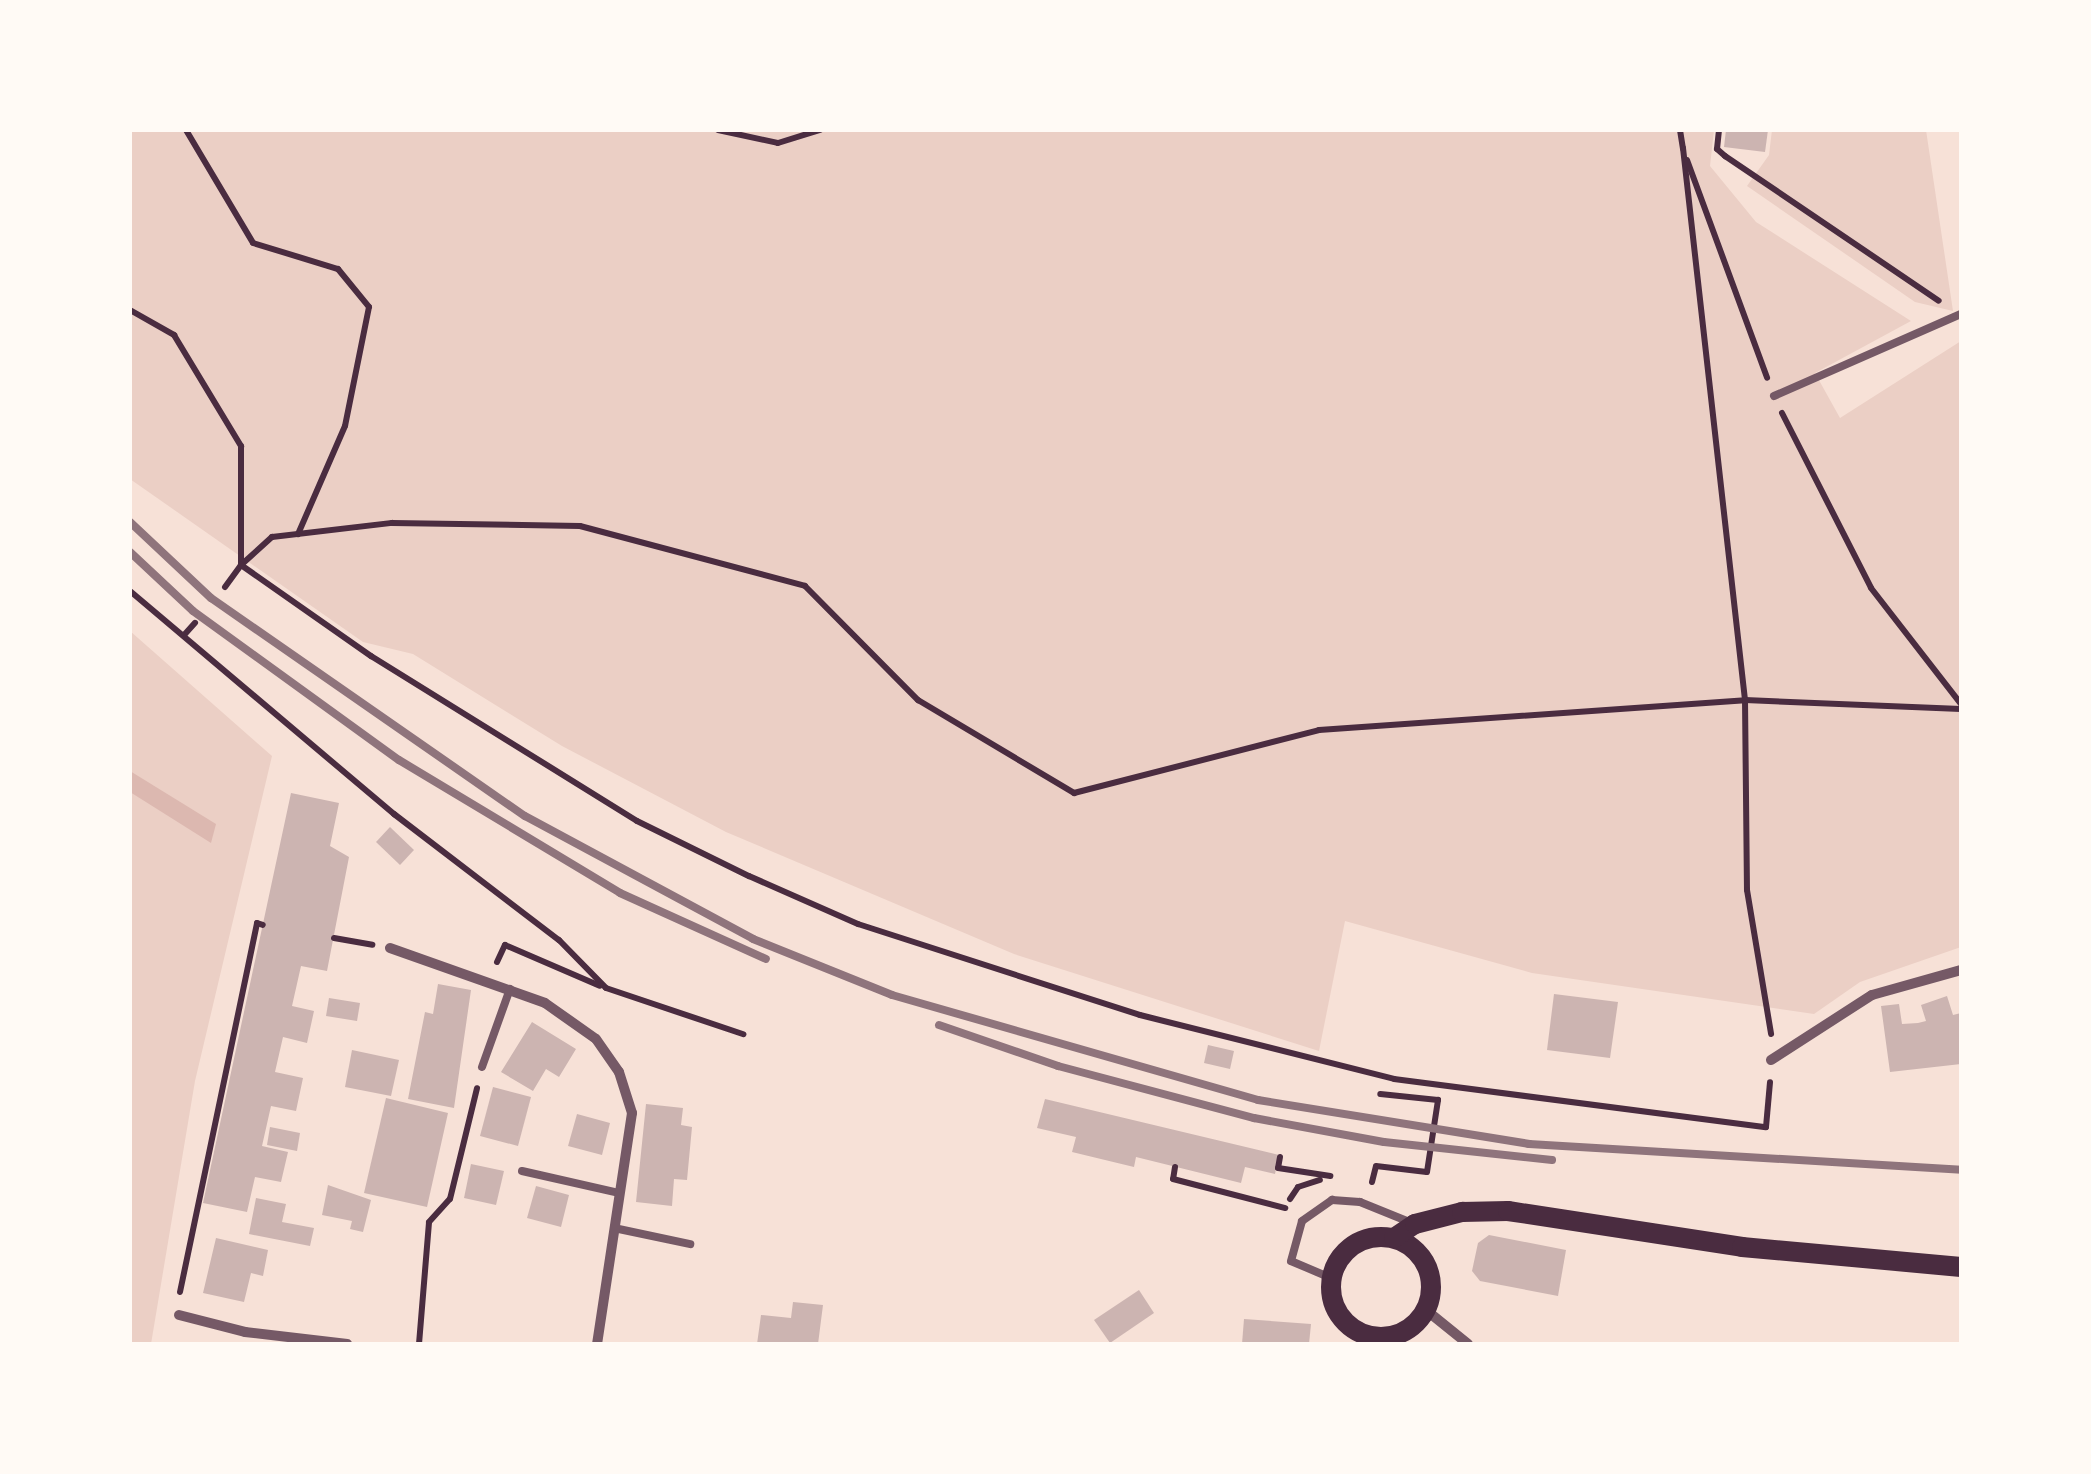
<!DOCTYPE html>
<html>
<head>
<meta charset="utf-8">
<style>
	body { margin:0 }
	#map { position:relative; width:2091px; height:1474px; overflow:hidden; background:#f7e1d7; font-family:"Source Serif 4",serif }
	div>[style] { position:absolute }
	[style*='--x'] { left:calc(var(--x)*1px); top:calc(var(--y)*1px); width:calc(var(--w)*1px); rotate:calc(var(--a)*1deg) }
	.green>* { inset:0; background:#ebcfc5 }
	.water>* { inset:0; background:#dcb8b0 }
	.building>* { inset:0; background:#ccb4b1 }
	.path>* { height:6px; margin:-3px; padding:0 3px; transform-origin:3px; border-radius:3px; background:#4a2c40 }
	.service>* { height:8px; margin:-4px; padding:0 4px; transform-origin:4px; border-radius:4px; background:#755966 }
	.minor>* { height:10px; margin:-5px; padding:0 5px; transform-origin:5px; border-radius:5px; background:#755966 }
	.secondary>* { height:20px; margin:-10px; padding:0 10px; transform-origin:10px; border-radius:10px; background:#4a2c40 }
	.secondary>.ring { margin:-10px; padding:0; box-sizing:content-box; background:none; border:20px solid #4a2c40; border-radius:50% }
	.rail>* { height:8px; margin:-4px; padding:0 4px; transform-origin:4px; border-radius:4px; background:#8f747c }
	span { translate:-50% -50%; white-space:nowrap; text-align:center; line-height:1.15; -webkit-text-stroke:10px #fffaf5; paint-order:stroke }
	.frame { position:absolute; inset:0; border:132px solid #fffaf5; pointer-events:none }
</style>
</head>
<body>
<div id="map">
	<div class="green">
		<div style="clip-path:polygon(130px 130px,1714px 130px,1710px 166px,1756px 222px,1911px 321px,1815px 373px,1840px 418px,1961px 341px,1961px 947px,1860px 982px,1814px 1014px,1532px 973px,1345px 921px,1319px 1051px,1014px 954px,726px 832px,562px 746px,413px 654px,363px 642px,130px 479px)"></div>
		<div style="clip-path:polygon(1772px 130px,1926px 130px,1953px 311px,1915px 302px,1747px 186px,1769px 155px)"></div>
		<div style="clip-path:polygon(130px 631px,272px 756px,195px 1081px,151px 1344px,130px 1344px)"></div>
	</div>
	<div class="water">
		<div style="clip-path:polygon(130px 771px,216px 824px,211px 843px,130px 792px)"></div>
	</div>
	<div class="building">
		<div style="clip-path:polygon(1726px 130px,1768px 130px,1765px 152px,1724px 147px)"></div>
		<div style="clip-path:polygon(291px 793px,339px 803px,330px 846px,349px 857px,327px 971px,301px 966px,292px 1006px,314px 1011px,307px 1043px,283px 1037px,275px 1072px,303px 1078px,296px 1111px,271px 1106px,262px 1146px,288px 1152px,281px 1182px,255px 1177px,247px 1212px,203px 1203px)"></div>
		<div style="clip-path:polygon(390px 827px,414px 850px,400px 865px,376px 842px)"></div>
		<div style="clip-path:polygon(438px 984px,471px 990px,454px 1108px,408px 1099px,425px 1012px,433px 1014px)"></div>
		<div style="clip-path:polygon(1554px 994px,1618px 1002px,1610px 1058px,1547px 1050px)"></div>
		<div style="clip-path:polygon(1947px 996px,1953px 1015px,1961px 1013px,1961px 1064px,1890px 1072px,1881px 1006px,1899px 1004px,1902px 1024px,1918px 1023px,1926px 1021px,1921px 1005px)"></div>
		<div style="clip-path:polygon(329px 998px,360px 1003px,357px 1021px,326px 1016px)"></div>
		<div style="clip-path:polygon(532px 1022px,576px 1049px,559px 1077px,546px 1069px,533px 1091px,501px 1072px)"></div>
		<div style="clip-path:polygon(1208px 1045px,1234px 1051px,1230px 1069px,1204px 1063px)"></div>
		<div style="clip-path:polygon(352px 1050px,399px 1060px,391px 1096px,345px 1087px)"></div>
		<div style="clip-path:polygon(493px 1087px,531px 1097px,518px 1146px,480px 1136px)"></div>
		<div style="clip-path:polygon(386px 1098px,448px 1113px,427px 1207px,364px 1193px)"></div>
		<div style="clip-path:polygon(1045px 1099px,1279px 1155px,1275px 1174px,1245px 1167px,1241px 1183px,1136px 1157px,1134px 1167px,1072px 1152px,1076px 1137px,1037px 1128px)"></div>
		<div style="clip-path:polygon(646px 1104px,683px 1108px,681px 1125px,692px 1127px,687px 1180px,674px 1179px,672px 1206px,636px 1202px)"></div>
		<div style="clip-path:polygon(577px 1114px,610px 1123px,602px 1155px,568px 1146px)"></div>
		<div style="clip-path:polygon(270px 1127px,300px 1133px,297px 1151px,267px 1145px)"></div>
		<div style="clip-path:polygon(471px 1164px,504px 1171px,496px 1205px,464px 1198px)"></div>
		<div style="clip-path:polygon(328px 1185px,371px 1200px,363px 1232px,350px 1229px,352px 1221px,322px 1215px)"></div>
		<div style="clip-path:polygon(536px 1186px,569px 1195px,561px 1227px,527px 1218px)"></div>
		<div style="clip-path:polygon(256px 1198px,286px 1204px,282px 1222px,314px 1228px,310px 1246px,249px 1234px)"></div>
		<div style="clip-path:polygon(1489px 1235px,1566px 1250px,1558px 1296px,1480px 1281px,1472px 1271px,1478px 1243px)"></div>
		<div style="clip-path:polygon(216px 1238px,268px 1250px,263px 1276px,251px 1273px,244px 1302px,203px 1293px)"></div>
		<div style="clip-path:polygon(1139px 1290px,1154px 1313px,1110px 1343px,1094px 1320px)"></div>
		<div style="clip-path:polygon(793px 1302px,823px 1305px,818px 1344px,757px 1344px,761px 1315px,791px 1318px)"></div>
		<div style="clip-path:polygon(1244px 1319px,1311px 1324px,1309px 1344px,1242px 1344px)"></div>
	</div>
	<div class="path">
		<div style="--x:186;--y:130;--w:131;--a:59.3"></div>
		<div style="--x:253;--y:243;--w:89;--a:17"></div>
		<div style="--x:338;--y:269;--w:49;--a:50.8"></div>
		<div style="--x:369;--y:307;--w:121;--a:101.4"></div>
		<div style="--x:345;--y:426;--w:118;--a:113.5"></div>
		<div style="--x:718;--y:130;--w:61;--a:12.2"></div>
		<div style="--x:778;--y:143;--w:44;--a:-17.2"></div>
		<div style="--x:1680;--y:130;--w:19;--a:81"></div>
		<div style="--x:1719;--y:130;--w:19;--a:96"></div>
		<div style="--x:1717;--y:149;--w:11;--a:41"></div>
		<div style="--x:1725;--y:156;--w:258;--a:34.1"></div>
		<div style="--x:1683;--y:148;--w:555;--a:83.59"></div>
		<div style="--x:1745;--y:700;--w:190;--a:89.4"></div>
		<div style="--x:1747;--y:890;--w:146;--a:80.5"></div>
		<div style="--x:1687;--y:160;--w:232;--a:69.8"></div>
		<div style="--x:130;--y:310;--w:51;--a:29.6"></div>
		<div style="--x:174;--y:335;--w:130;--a:58.9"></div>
		<div style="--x:241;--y:446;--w:119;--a:90"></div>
		<div style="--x:241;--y:565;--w:42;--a:-42.1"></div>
		<div style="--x:272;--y:537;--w:121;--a:-6.7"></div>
		<div style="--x:392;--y:523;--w:188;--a:0.9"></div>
		<div style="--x:580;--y:526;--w:233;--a:14.9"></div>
		<div style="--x:805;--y:586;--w:161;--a:45.3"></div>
		<div style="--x:918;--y:700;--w:182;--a:30.8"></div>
		<div style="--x:1074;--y:793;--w:253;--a:-14.4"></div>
		<div style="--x:1319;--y:730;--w:427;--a:-4"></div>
		<div style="--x:1745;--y:700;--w:216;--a:2.4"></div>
		<div style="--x:1782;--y:413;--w:196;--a:63"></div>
		<div style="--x:1871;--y:588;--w:147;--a:52.2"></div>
		<div style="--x:225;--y:587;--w:27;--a:-54"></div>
		<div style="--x:241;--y:565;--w:159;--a:35"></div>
		<div style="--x:371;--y:656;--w:313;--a:31.8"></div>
		<div style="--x:637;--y:821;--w:125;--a:26.2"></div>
		<div style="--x:749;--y:876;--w:119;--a:23.8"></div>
		<div style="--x:858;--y:924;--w:296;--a:17.9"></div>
		<div style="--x:1140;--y:1015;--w:262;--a:14.1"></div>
		<div style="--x:1394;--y:1079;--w:375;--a:7.4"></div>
		<div style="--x:1766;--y:1127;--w:45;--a:-84.9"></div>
		<div style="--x:130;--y:591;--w:346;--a:40.2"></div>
		<div style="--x:394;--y:814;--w:208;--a:37.4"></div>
		<div style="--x:559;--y:940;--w:67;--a:45.6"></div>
		<div style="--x:606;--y:988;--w:145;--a:18.6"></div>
		<div style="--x:185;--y:634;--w:15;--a:-48"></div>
		<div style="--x:334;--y:938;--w:39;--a:10"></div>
		<div style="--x:497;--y:962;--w:19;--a:-65"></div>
		<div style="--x:505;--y:945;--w:103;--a:23.3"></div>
		<div style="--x:1280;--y:1157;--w:11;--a:100"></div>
		<div style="--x:1278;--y:1168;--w:53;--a:8.7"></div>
		<div style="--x:1175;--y:1167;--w:12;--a:99"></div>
		<div style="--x:1173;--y:1179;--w:116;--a:14.5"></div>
		<div style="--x:1372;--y:1182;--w:16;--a:-76"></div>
		<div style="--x:1376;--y:1166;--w:51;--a:6.7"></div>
		<div style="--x:1427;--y:1172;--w:73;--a:-81.3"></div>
		<div style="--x:1438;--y:1100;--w:58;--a:-174.1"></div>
		<div style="--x:1290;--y:1199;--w:14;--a:-56"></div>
		<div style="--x:1298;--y:1187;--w:23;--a:-18"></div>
		<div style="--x:180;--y:1292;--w:377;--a:-78.2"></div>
		<div style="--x:257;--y:923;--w:6;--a:18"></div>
		<div style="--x:419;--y:1344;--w:122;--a:-85.3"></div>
		<div style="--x:429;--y:1222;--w:31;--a:-48"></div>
		<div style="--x:450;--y:1199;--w:114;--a:-76.3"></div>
	</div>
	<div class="service">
		<div style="--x:1774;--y:396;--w:204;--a:-23.7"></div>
		<div style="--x:482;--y:1067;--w:83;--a:-70.3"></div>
		<div style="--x:522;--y:1171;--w:99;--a:12.8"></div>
		<div style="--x:614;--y:1228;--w:78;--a:11.9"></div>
		<div style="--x:1331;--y:1278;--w:43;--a:-157"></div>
		<div style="--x:1291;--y:1261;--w:41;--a:-74.6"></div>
		<div style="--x:1302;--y:1221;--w:37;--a:-35"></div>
		<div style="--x:1332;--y:1200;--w:28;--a:4"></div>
		<div style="--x:1360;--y:1202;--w:56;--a:22"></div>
	</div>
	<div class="minor">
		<div style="--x:390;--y:948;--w:164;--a:19.5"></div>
		<div style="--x:545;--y:1003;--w:62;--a:35.2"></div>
		<div style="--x:596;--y:1039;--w:40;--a:55.1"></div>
		<div style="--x:619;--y:1072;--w:43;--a:72.4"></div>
		<div style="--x:632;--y:1113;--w:234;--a:98.6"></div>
		<div style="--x:1771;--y:1060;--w:120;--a:-32.8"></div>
		<div style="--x:1872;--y:995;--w:92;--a:-15.7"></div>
		<div style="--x:1426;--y:1310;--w:54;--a:39"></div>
		<div style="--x:179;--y:1315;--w:68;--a:14.4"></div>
		<div style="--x:245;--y:1332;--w:103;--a:6.7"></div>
		<div style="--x:1368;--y:1344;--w:9;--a:-69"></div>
	</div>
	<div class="secondary">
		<div class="ring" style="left:1331px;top:1237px;width:80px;height:80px"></div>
		<div style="--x:1394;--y:1238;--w:25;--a:-34"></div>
		<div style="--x:1415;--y:1224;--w:49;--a:-14.3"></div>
		<div style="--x:1462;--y:1212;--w:46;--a:-1.2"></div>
		<div style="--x:1508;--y:1211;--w:237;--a:8.7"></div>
		<div style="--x:1742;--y:1247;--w:220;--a:5.2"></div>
	</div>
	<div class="rail">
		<div style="--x:130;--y:522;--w:111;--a:43.2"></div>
		<div style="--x:211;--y:598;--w:382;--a:34.8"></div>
		<div style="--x:525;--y:816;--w:259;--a:28.3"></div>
		<div style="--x:753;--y:939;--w:150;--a:21.9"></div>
		<div style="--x:892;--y:995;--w:381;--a:16"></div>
		<div style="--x:1258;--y:1100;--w:275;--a:9.2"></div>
		<div style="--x:1529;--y:1144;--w:433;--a:3.4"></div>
		<div style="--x:130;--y:552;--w:86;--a:43.1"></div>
		<div style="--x:193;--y:611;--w:254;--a:35.9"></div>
		<div style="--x:399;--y:760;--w:258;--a:31"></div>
		<div style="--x:620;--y:893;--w:160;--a:24.3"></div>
		<div style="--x:939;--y:1025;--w:126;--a:19"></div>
		<div style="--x:1058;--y:1066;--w:203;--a:14.9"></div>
		<div style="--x:1254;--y:1118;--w:132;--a:10.5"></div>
		<div style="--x:1384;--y:1142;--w:169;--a:6.1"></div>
	</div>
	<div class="frame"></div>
</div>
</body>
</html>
